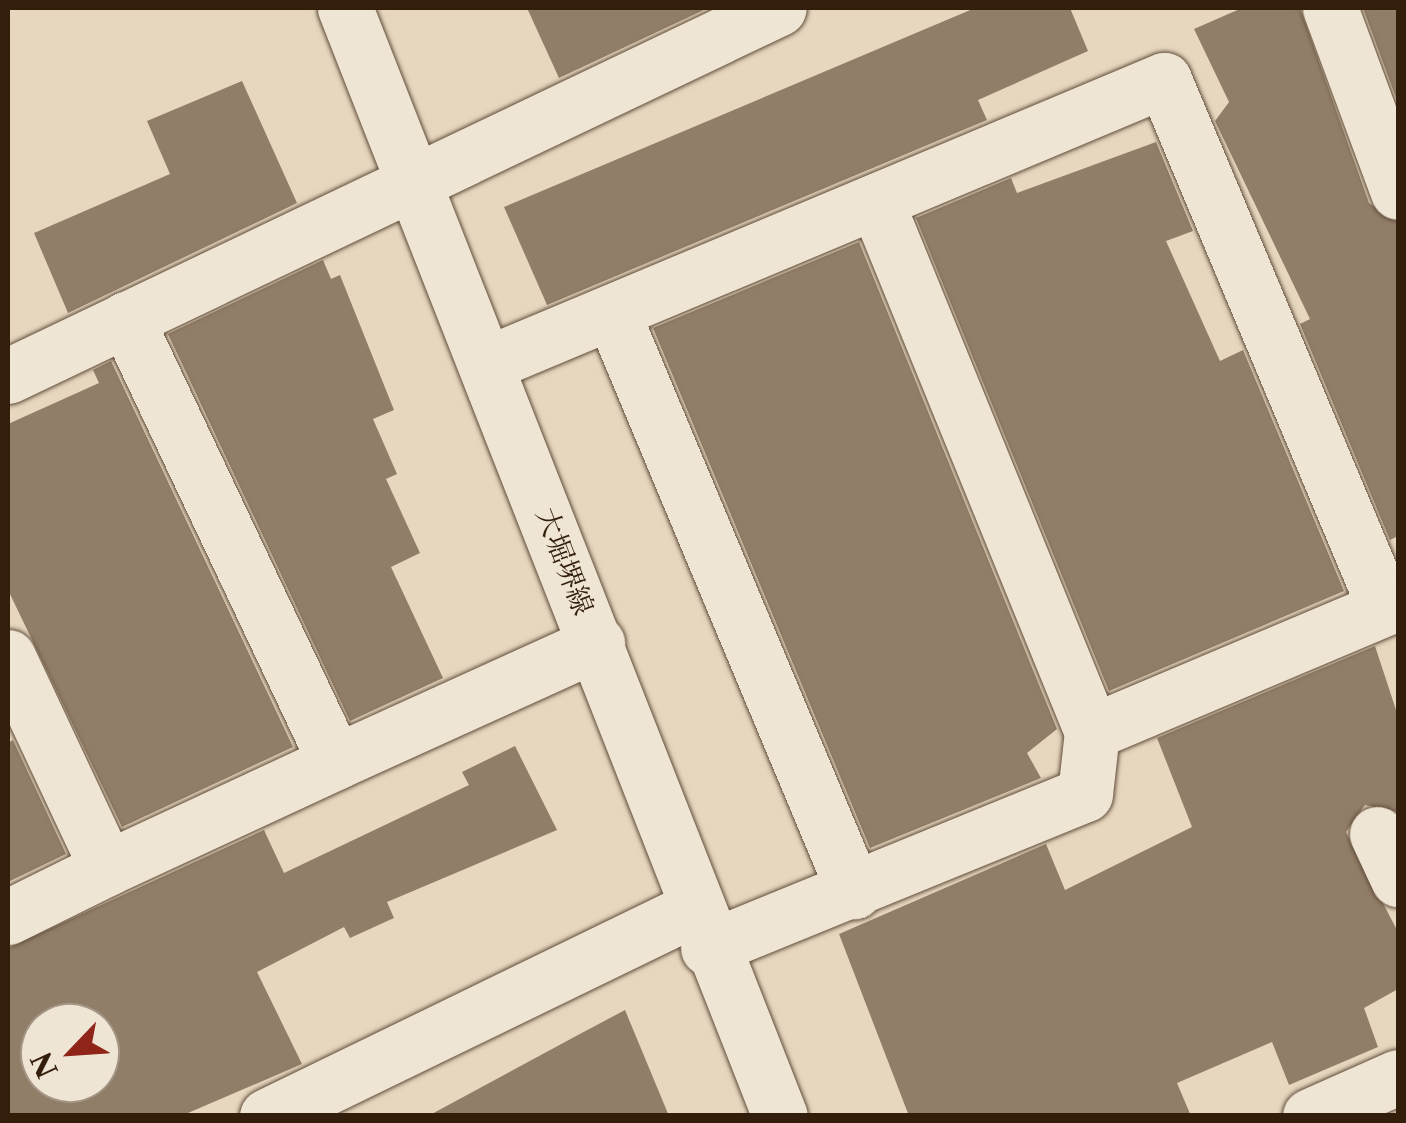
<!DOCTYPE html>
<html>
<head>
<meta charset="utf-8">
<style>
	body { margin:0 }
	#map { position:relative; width:1406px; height:1123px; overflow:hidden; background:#e7d7bf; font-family:"Libre Caslon Text","Noto Serif JP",serif }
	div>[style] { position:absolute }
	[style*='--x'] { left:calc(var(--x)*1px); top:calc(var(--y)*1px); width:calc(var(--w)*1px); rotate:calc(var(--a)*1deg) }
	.building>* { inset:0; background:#917e69 }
	.roads { filter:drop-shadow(0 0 2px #604c39) drop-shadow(0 0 2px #604c39) }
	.street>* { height:55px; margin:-27.5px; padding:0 27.5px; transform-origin:27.5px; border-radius:27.5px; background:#efe5d5 }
	.secondary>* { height:55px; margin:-27.5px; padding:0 27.5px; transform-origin:27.5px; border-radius:27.5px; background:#efe5d5 }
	span { translate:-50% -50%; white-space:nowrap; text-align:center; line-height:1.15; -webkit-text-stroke:8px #efe5d5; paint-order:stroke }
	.street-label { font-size:28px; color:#331e0c }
	.frame { position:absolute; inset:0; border:10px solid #331e0c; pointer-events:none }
	.north { position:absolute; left:20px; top:1003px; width:100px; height:100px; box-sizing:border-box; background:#efe5d5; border:2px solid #a49585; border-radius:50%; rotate:245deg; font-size:28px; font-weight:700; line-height:40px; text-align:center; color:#331e0c }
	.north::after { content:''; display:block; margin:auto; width:35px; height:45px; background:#8f2418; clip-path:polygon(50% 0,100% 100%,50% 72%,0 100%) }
</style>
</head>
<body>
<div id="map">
	<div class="building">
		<div style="clip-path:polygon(527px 8px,708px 8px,559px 78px)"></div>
		<div style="clip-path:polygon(975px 8px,1070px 8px,1088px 51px,978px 100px,987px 120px,547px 305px,504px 207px)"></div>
		<div style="clip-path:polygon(1242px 8px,1300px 8px,1369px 203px,1398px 222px,1398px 536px,1390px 540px,1300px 324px,1310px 319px,1215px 121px,1229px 102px,1194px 29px)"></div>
		<div style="clip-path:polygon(1363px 8px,1398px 8px,1398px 103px)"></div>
		<div style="clip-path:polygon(242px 81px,297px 203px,68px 313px,34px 233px,170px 174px,147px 121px)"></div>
		<div style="clip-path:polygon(1156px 142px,1193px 231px,1166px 241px,1220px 361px,1243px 350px,1344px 591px,1109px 691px,916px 218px,1011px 178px,1017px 193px)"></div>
		<div style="clip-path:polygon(859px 242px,1057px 729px,1027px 753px,1041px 778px,870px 848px,653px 328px)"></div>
		<div style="clip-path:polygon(323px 260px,331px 279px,340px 275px,394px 410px,373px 419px,397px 474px,386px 479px,420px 553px,391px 567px,443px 678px,350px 721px,168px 334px)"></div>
		<div style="clip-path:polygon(111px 361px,293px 747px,122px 827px,8px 590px,8px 424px,99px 383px,93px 370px)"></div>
		<div style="clip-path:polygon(1375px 646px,1398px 716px,1398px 812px,1365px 805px,1346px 832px,1398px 932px,1398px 989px,1364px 1008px,1378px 1047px,1289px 1085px,1272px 1042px,1177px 1083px,1191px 1116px,909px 1116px,839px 934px,1046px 844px,1065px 890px,1192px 827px,1157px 738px)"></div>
		<div style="clip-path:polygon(13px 740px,66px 854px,8px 882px,8px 743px)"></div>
		<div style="clip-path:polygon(evenodd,515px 746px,557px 830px,387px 902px,394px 918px,350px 938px,344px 927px,257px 972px,302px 1064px,181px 1116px,8px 1116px,8px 948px,264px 830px,284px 873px,469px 785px,462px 772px,515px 746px,40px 1023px,100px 1023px,100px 1083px,40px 1083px,40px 1023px)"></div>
		<div style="clip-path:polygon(625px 1010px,669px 1116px,428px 1116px,578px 1035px)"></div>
	</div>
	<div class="roads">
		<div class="street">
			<div style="--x:1330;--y:8;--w:196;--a:69.7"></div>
			<div style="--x:612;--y:312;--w:628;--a:67.32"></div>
			<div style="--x:126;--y:319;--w:490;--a:64.7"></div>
			<div style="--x:335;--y:762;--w:288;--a:-24.4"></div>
			<div style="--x:489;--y:363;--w:732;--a:-22.75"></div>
			<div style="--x:1164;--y:80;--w:572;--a:67.29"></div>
			<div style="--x:1385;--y:608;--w:318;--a:157.1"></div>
			<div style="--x:8;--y:376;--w:854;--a:-25.52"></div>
			<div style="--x:8;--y:657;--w:233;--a:64.9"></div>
			<div style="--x:107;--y:868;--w:251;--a:-24.9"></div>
			<div style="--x:1377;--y:834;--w:50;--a:65"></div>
			<div style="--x:8;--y:917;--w:110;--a:-26.3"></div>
			<div style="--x:708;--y:948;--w:407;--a:-22.2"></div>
			<div style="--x:1085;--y:794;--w:62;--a:-83.6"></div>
			<div style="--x:1092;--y:732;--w:573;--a:-112.14"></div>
			<div style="--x:267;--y:1116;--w:475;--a:-25.9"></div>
			<div style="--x:1310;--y:1116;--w:96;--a:-23.9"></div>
		</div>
		<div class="secondary">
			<div style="--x:345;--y:8;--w:1190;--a:68.57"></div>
		</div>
	</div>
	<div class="street-label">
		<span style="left:565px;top:561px;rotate:69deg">大堀堺線</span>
	</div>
	<div class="frame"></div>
	<div class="north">N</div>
</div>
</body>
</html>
